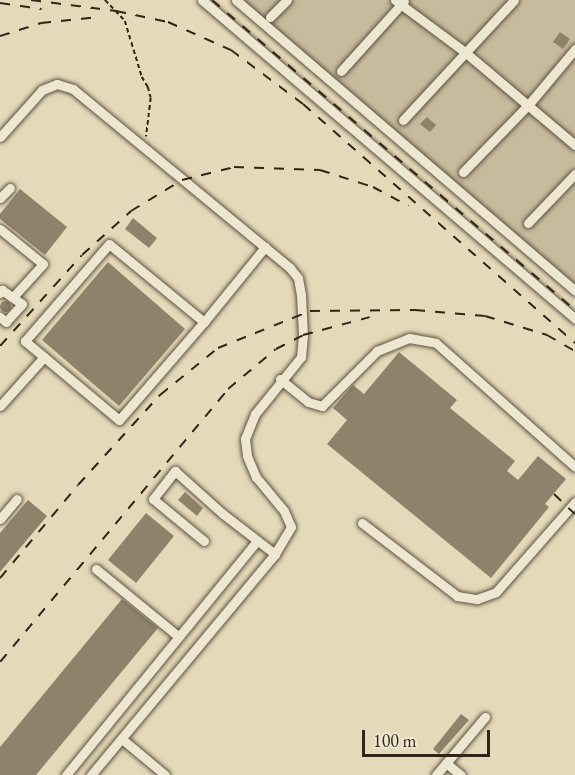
<!DOCTYPE html>
<html>
<head>
<meta charset="utf-8">
<style>
	body { margin:0 }
	#map { position:relative; width:575px; height:775px; overflow:hidden; background:#e4dab9; font-family:"EB Garamond",serif }
	div>[style] { position:absolute }
	[style*='--x'] { left:calc(var(--x)*1px); top:calc(var(--y)*1px); width:calc(var(--w)*1px); rotate:calc(var(--a)*1deg) }
	.green>* { inset:0; background:#c6bb9d }
	.building>* { inset:0; background:#8f826b }
	.round { border-radius:50% }
	.path>* { height:1.5px; margin-top:-0.75px; transform-origin:0; background:repeating-linear-gradient(90deg,#332316 0 4.5px,transparent 0 7.5px) }
	.roads { filter:drop-shadow(0 0 2px #5f513f) drop-shadow(0 0 2px #5f513f) }
	.minor>* { height:9px; margin:-4.5px; padding:0 4.5px; transform-origin:4.5px; border-radius:4.5px; background:#ede7d2 }
	.rail>* { height:2px; margin-top:-1px; transform-origin:0; background:repeating-linear-gradient(90deg,#332316 0 10px,transparent 0 20px) }
	span { translate:-50% -50%; white-space:nowrap; text-align:center; line-height:1.15; -webkit-text-stroke:4.5px #ede7d2; paint-order:stroke }
	.scale { position:absolute; left:362px; top:730px; width:128px; height:27px; box-sizing:border-box; border:3px solid #332316; border-top:0; padding-left:8px; font-size:18px; line-height:21px; white-space:nowrap; color:#332316; -webkit-text-stroke:4px #ede7d2; paint-order:stroke }
</style>
</head>
<body>
<div id="map">
	<div class="green">
		<div style="clip-path:polygon(240px 0,575px 0,575px 286px)"></div>
	</div>
	<div class="building">
		<div style="clip-path:polygon(560px 32px,570px 39px,563px 49px,553px 42px)"></div>
		<div style="clip-path:polygon(427px 117px,436px 125px,430px 132px,420px 124px)"></div>
		<div style="clip-path:polygon(20px 189px,67px 227px,45px 255px,0 219px,0 214px)"></div>
		<div style="clip-path:polygon(133px 218px,157px 238px,149px 248px,125px 229px)"></div>
		<div style="clip-path:polygon(108px 262px,185px 329px,119px 406px,42px 340px)"></div>
		<div class="round" style="left:-0.5px;top:300.5px;width:11px;height:11px"></div>
		<div style="clip-path:polygon(399px 352px,457px 400px,450px 408px,515px 461px,507px 471px,518px 480px,538px 456px,566px 479px,545px 504px,549px 507px,491px 578px,327px 444px,347px 420px,333px 408px,353px 385px,364px 394px)"></div>
		<div style="clip-path:polygon(185px 492px,203px 508px,197px 516px,178px 500px)"></div>
		<div style="clip-path:polygon(28px 500px,47px 516px,0 572px,0 533px)"></div>
		<div style="clip-path:polygon(146px 513px,174px 536px,136px 583px,108px 560px)"></div>
		<div style="clip-path:polygon(122px 599px,158px 628px,36px 775px,0 775px,0 747px)"></div>
		<div style="clip-path:polygon(461px 714px,469px 720px,439px 754px,433px 749px)"></div>
	</div>
	<div class="path">
		<div style="--x:105;--y:0;--w:29;--a:46"></div>
		<div style="--x:125;--y:21;--w:59;--a:73.1"></div>
		<div style="--x:142;--y:77;--w:12;--a:59"></div>
		<div style="--x:148;--y:87;--w:11;--a:75"></div>
		<div style="--x:151;--y:98;--w:39;--a:97"></div>
	</div>
	<div class="roads">
		<div class="minor">
			<div style="--x:202;--y:0;--w:491;--a:40.5"></div>
			<div style="--x:236;--y:0;--w:447;--a:40.6"></div>
			<div style="--x:395;--y:0;--w:89;--a:36.7"></div>
			<div style="--x:466;--y:53;--w:143;--a:40.2"></div>
			<div style="--x:270;--y:17;--w:24;--a:-45"></div>
			<div style="--x:341;--y:71;--w:94;--a:-48"></div>
			<div style="--x:403;--y:120;--w:163;--a:-47.2"></div>
			<div style="--x:0;--y:137;--w:63;--a:-48.2"></div>
			<div style="--x:42;--y:90;--w:16;--a:-22"></div>
			<div style="--x:57;--y:84;--w:17;--a:17"></div>
			<div style="--x:73;--y:89;--w:281;--a:39.5"></div>
			<div style="--x:290;--y:268;--w:13;--a:51"></div>
			<div style="--x:298;--y:278;--w:17;--a:80"></div>
			<div style="--x:301;--y:295;--w:40;--a:87.1"></div>
			<div style="--x:303;--y:335;--w:22;--a:95"></div>
			<div style="--x:301;--y:357;--w:73;--a:128.9"></div>
			<div style="--x:255;--y:414;--w:27;--a:112"></div>
			<div style="--x:245;--y:439;--w:17;--a:83"></div>
			<div style="--x:247;--y:456;--w:23;--a:67"></div>
			<div style="--x:256;--y:477;--w:44;--a:50.5"></div>
			<div style="--x:284;--y:511;--w:17;--a:66"></div>
			<div style="--x:291;--y:527;--w:31;--a:121"></div>
			<div style="--x:275;--y:554;--w:288;--a:129.8"></div>
			<div style="--x:463;--y:172;--w:95;--a:-45.9"></div>
			<div style="--x:529;--y:104;--w:72;--a:-50.1"></div>
			<div style="--x:0;--y:198;--w:14;--a:-45"></div>
			<div style="--x:528;--y:223;--w:68;--a:-46.2"></div>
			<div style="--x:0;--y:229;--w:55;--a:39.1"></div>
			<div style="--x:43;--y:264;--w:45;--a:132.3"></div>
			<div style="--x:0;--y:293;--w:4;--a:-56"></div>
			<div style="--x:2;--y:290;--w:24;--a:35"></div>
			<div style="--x:22;--y:304;--w:24;--a:132"></div>
			<div style="--x:6;--y:322;--w:8;--a:-140"></div>
			<div style="--x:44;--y:357;--w:98;--a:40"></div>
			<div style="--x:119;--y:420;--w:130;--a:-49.1"></div>
			<div style="--x:280;--y:379;--w:36;--a:39"></div>
			<div style="--x:308;--y:402;--w:15;--a:16"></div>
			<div style="--x:322;--y:406;--w:78;--a:-45"></div>
			<div style="--x:377;--y:351;--w:35;--a:-22"></div>
			<div style="--x:409;--y:338;--w:27;--a:10"></div>
			<div style="--x:436;--y:343;--w:186;--a:41.7"></div>
			<div style="--x:0;--y:406;--w:66;--a:-48.1"></div>
			<div style="--x:44;--y:357;--w:25;--a:-140"></div>
			<div style="--x:25;--y:341;--w:128;--a:-49.1"></div>
			<div style="--x:109;--y:244;--w:123;--a:39.4"></div>
			<div style="--x:204;--y:322;--w:97;--a:-50.9"></div>
			<div style="--x:0;--y:519;--w:26;--a:-50"></div>
			<div style="--x:362;--y:523;--w:120;--a:37.5"></div>
			<div style="--x:457;--y:596;--w:20;--a:9"></div>
			<div style="--x:477;--y:599;--w:20;--a:-20"></div>
			<div style="--x:496;--y:592;--w:120;--a:-48.7"></div>
			<div style="--x:204;--y:541;--w:66;--a:-140.5"></div>
			<div style="--x:153;--y:499;--w:36;--a:-52"></div>
			<div style="--x:175;--y:471;--w:64;--a:41.9"></div>
			<div style="--x:223;--y:514;--w:66;--a:37.6"></div>
			<div style="--x:96;--y:569;--w:107;--a:39.3"></div>
			<div style="--x:122;--y:739;--w:56;--a:39.9"></div>
			<div style="--x:446;--y:763;--w:19;--a:39"></div>
			<div style="--x:66;--y:775;--w:302;--a:-50.8"></div>
			<div style="--x:436;--y:775;--w:76;--a:-49.8"></div>
		</div>
	</div>
	<div class="rail">
		<div style="--x:31;--y:0;--w:86;--a:7.4"></div>
		<div style="--x:116;--y:11;--w:53;--a:11.9"></div>
		<div style="--x:168;--y:22;--w:69;--a:24"></div>
		<div style="--x:231;--y:50;--w:90;--a:36.9"></div>
		<div style="--x:303;--y:104;--w:362;--a:41.3"></div>
		<div style="--x:212;--y:0;--w:477;--a:40.5"></div>
		<div style="--x:0;--y:3;--w:42;--a:8.1"></div>
		<div style="--x:0;--y:36;--w:43;--a:-17.6"></div>
		<div style="--x:41;--y:23;--w:58;--a:-5.9"></div>
		<div style="--x:0;--y:346;--w:122;--a:-48"></div>
		<div style="--x:82;--y:255;--w:66;--a:-41.9"></div>
		<div style="--x:131;--y:211;--w:60;--a:-31.3"></div>
		<div style="--x:182;--y:180;--w:54;--a:-14"></div>
		<div style="--x:234;--y:167;--w:86;--a:2"></div>
		<div style="--x:320;--y:170;--w:56;--a:17.8"></div>
		<div style="--x:373;--y:187;--w:40;--a:28"></div>
		<div style="--x:554;--y:494;--w:29;--a:44"></div>
		<div style="--x:0;--y:578;--w:121;--a:-50"></div>
		<div style="--x:78;--y:485;--w:122;--a:-47.7"></div>
		<div style="--x:160;--y:395;--w:75;--a:-39"></div>
		<div style="--x:218;--y:348;--w:99;--a:-21.9"></div>
		<div style="--x:310;--y:311;--w:105;--a:-0.5"></div>
		<div style="--x:415;--y:310;--w:70;--a:4.9"></div>
		<div style="--x:485;--y:316;--w:65;--a:17"></div>
		<div style="--x:547;--y:335;--w:32;--a:30"></div>
		<div style="--x:0;--y:662;--w:356;--a:-50.1"></div>
		<div style="--x:228;--y:389;--w:62;--a:-39.8"></div>
		<div style="--x:276;--y:349;--w:30;--a:-27"></div>
		<div style="--x:303;--y:335;--w:69;--a:-15"></div>
	</div>
	<div class="scale">100 m</div>
</div>
</body>
</html>
